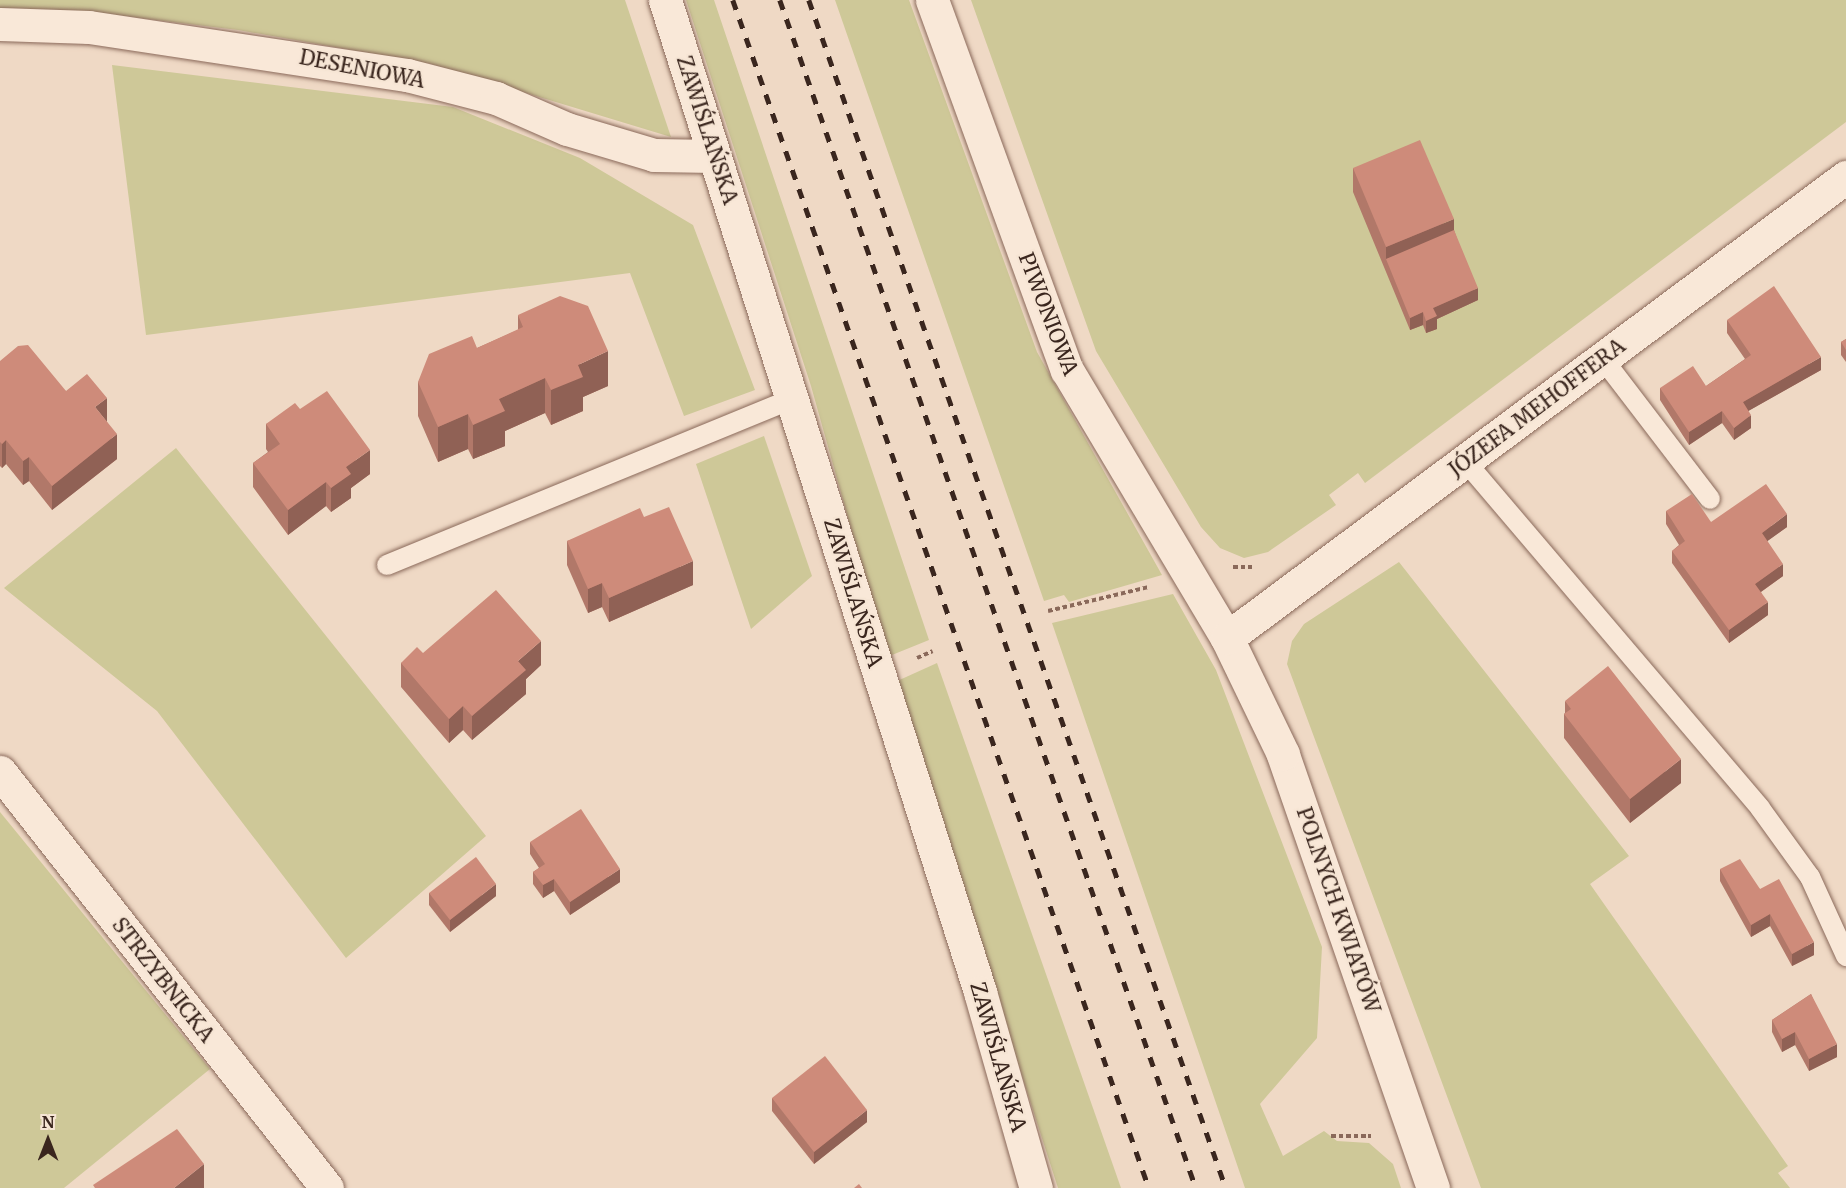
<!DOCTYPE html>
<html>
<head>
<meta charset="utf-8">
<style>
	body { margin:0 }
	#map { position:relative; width:1846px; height:1188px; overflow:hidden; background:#efd9c5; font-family:Merriweather,serif }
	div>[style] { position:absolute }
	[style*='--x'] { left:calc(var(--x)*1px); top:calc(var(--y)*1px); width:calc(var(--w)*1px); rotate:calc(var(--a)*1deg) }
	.green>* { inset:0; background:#cec898 }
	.path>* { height:4px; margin-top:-2px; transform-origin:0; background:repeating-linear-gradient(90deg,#8a695a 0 4.5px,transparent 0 7.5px) }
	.roads { filter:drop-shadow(0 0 2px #8a695a) drop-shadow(0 0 2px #8a695a) }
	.service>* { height:20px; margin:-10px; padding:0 10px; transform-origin:10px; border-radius:10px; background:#f9e8d8 }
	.minor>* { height:33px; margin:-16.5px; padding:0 16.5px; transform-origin:16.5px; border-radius:16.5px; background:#f9e8d8 }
	.tertiary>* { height:33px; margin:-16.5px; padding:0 16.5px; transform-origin:16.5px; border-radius:16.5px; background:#f9e8d8 }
	.rail>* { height:4.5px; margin-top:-2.25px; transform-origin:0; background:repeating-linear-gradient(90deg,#3a261e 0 10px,transparent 0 20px) }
	.wall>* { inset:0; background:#b17869 }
	.shaded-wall>* { inset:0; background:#906155 }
	.building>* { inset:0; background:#ce8b7a }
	span { translate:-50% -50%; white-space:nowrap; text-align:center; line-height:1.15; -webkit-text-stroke:4.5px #f6e5d4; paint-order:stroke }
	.street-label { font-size:21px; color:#3a261e }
	.north { position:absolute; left:18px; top:1110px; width:60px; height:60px; -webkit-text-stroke:4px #f6e5d4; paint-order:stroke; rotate:0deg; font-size:16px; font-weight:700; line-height:24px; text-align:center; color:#3a261e }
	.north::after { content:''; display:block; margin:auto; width:21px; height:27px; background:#3a261e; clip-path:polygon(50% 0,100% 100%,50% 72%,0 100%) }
</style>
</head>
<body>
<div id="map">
	<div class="green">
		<div style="clip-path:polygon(0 0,625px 0,671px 137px,431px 64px,238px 30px,90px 12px,0 8px)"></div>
		<div style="clip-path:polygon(686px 0,714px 0,929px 640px,887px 657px,811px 386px)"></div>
		<div style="clip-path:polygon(835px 0,909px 0,1037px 352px,1162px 575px,1069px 602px,1064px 595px,1044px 601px)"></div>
		<div style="clip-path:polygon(971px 0,1846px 0,1846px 122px,1365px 483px,1358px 473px,1329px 495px,1336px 505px,1268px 552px,1244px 558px,1220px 548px,1201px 527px,1096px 351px)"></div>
		<div style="clip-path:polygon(112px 65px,453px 107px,580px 158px,693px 225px,755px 390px,684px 416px,630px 273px,146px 335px)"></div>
		<div style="clip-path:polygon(764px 436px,812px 576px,751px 629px,696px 464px)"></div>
		<div style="clip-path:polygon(176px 448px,486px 836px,346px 958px,157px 711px,4px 588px)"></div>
		<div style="clip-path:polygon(1399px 562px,1629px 856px,1590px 884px,1788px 1166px,1778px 1173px,1790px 1188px,1481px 1188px,1287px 664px,1292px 641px,1304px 624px)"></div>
		<div style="clip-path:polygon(1173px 594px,1216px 670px,1322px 947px,1317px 1038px,1260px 1104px,1283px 1156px,1324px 1131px,1337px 1141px,1369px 1143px,1393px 1164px,1401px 1188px,1245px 1188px,1052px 623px)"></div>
		<div style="clip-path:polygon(937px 663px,1121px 1188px,1058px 1188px,895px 682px)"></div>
		<div style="clip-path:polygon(0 812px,210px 1069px,64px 1188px,0 1188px)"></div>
	</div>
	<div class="path">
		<div style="--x:1233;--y:567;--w:19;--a:0"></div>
		<div style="--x:1048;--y:611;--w:104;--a:-13.4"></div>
		<div style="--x:917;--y:658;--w:17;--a:-24"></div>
		<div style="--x:1331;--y:1136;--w:40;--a:0"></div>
	</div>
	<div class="roads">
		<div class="service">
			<div style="--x:1603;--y:359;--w:176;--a:52.6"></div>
			<div style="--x:1465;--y:461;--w:455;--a:49.6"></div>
			<div style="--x:1760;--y:808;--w:85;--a:54.1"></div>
			<div style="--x:1810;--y:877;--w:87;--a:65.5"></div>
			<div style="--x:387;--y:565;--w:440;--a:-22.3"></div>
		</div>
		<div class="minor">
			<div style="--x:665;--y:0;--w:1041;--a:72.38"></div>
			<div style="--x:980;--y:992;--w:204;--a:74.1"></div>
			<div style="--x:932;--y:0;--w:394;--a:70"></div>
			<div style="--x:1067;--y:370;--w:312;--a:59.2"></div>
			<div style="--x:0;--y:24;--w:89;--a:1.9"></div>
			<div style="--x:89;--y:27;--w:322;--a:8.6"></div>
			<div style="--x:407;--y:75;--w:92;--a:14.5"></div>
			<div style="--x:496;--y:98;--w:77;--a:23.6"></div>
			<div style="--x:567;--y:129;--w:91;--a:16.6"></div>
			<div style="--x:654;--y:155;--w:60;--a:1"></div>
			<div style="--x:0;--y:772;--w:529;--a:51.83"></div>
		</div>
		<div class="tertiary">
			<div style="--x:1433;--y:1188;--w:459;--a:-109.1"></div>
			<div style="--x:1283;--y:754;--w:129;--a:-115.8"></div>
			<div style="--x:1227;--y:638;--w:772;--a:-36.68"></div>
		</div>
	</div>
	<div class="rail">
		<div style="--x:733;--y:0;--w:1259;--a:70.7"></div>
		<div style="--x:780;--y:0;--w:1259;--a:70.7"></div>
		<div style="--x:809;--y:0;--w:1259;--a:70.66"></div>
	</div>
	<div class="wall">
		<div style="clip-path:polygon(1353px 168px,1454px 230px,1478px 300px,1437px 319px,1437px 329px,1426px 333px,1423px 325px,1410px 330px,1353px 192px)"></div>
		<div style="clip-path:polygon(518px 315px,608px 386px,583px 397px,583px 411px,551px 425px,545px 413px,505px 431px,505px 446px,473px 459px,468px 449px,438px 462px,418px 416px,418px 382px,477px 348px,518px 330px)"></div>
		<div style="clip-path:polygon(1727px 320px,1821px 370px,1748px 411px,1751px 428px,1734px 440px,1722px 423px,1689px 445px,1660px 400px,1660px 388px,1706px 386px,1745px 359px,1727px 333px)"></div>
		<div style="clip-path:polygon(1846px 339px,1846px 362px,1841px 355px,1841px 342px)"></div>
		<div style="clip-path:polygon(0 361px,66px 391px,107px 422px,117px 459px,52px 510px,29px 481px,23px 485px,6px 464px,2px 468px,0 466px)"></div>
		<div style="clip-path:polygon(300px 409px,370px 474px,351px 488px,351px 498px,331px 512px,326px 506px,288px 535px,253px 487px,253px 463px,268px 452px,266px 449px,266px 424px)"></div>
		<div style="clip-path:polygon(1666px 511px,1711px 522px,1787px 527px,1767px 541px,1783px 576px,1761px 592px,1768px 615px,1729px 643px,1672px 563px,1672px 551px,1679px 545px,1666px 524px)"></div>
		<div style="clip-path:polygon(644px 517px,693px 585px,609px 622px,602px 607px,588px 613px,567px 565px,567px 541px)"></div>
		<div style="clip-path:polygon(423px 653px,541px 665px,526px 679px,526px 694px,472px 740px,463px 730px,449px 743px,401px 687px,401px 663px)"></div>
		<div style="clip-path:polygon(1565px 701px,1681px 783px,1630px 823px,1564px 738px,1564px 714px,1565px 713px)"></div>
		<div style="clip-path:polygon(530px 842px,620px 882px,570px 915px,554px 891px,543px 898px,533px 884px,533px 872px,539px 868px,530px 854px)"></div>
		<div style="clip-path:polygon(1720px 869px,1760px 889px,1814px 955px,1792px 966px,1770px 926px,1751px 937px,1720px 881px)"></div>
		<div style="clip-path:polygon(429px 893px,496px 896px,450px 932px,429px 905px)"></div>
		<div style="clip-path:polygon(1811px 994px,1837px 1057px,1809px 1071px,1795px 1045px,1782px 1052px,1772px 1032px,1772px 1020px)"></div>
		<div style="clip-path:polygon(772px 1098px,867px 1122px,814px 1164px,772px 1111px)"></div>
	</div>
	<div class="shaded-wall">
		<div style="clip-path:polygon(1454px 219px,1454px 243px,1386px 259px,1386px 247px)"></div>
		<div style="clip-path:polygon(1478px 288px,1478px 300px,1437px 319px,1437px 329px,1426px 333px,1426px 321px,1433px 308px)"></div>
		<div style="clip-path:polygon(1423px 312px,1423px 325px,1410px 330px,1410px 318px)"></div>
		<div style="clip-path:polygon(608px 351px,608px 386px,583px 397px,583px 411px,551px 425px,551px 390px,578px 365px)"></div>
		<div style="clip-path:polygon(1821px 357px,1821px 370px,1743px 414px,1743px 402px)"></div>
		<div style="clip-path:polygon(545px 378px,545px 413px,505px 431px,505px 446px,473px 459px,473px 425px,499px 399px)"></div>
		<div style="clip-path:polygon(107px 398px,107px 422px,95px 407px)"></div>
		<div style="clip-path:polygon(1722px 411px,1722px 423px,1689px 445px,1689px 432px)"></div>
		<div style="clip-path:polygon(468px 414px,468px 449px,438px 462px,438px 427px)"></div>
		<div style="clip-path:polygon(1751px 415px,1751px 428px,1734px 440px,1734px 428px)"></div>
		<div style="clip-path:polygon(117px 434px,117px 459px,52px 510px,52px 486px)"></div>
		<div style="clip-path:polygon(6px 440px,6px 464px,2px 468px,2px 444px)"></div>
		<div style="clip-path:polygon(370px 450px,370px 474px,351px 488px,351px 498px,331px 512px,331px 488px,346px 467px)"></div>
		<div style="clip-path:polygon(29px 457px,29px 481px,23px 485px,23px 461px)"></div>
		<div style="clip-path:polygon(326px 482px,326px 506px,288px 535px,288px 510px)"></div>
		<div style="clip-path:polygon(1787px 514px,1787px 527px,1762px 545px,1762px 533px)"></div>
		<div style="clip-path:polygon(693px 561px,693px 585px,609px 622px,609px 598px)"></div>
		<div style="clip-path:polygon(1783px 564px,1783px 576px,1755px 596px,1755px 584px)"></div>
		<div style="clip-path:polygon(602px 583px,602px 607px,588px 613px,588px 589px)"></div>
		<div style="clip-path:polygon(1768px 602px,1768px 615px,1729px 643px,1729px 630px)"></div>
		<div style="clip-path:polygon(541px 641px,541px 665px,526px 679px,526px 694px,472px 740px,472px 716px,518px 661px)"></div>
		<div style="clip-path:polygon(463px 706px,463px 730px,449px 743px,449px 719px)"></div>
		<div style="clip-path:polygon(1681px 759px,1681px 783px,1630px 823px,1630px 799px)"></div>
		<div style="clip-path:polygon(620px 869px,620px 882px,570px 915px,570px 902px)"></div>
		<div style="clip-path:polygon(554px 879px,554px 891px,543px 898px,543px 885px)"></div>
		<div style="clip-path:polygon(496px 884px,496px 896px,450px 932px,450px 920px)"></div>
		<div style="clip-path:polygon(1770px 914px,1770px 926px,1751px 937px,1751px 925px)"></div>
		<div style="clip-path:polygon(1814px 942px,1814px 955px,1792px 966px,1792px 954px)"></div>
		<div style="clip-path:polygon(1795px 1032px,1795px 1045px,1782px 1052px,1782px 1039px)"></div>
		<div style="clip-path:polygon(1837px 1044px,1837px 1057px,1809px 1071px,1809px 1059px)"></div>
		<div style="clip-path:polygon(867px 1110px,867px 1122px,814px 1164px,814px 1152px)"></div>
		<div style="clip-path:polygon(204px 1164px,204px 1188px,174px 1188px)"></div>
	</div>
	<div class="building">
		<div style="clip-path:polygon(1420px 140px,1454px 219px,1386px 247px,1353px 168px)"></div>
		<div style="clip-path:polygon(1454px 230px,1478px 288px,1433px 308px,1437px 316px,1426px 321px,1423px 312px,1410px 318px,1386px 259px)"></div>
		<div style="clip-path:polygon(1774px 286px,1821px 357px,1743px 402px,1751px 415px,1734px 428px,1722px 411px,1689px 432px,1660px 388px,1693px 366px,1706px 386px,1751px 355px,1727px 320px)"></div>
		<div style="clip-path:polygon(560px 296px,588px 306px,608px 351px,578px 365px,583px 377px,551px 390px,545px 378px,499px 399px,505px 411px,473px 425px,468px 414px,438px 427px,418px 382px,429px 354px,472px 336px,477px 348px,523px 327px,518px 315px)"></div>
		<div style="clip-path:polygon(1846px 339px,1846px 350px,1841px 342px)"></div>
		<div style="clip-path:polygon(28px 345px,66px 391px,87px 374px,107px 398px,95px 407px,117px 434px,52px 486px,29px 457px,23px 461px,6px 440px,2px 444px,0 442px,0 361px,18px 346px)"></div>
		<div style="clip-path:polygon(327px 391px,370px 450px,346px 467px,351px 474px,331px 488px,326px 482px,288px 510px,253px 463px,280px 444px,266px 424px,295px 403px,300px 409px)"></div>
		<div style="clip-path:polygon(1766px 484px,1787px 514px,1762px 533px,1783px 564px,1755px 584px,1768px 602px,1729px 630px,1672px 551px,1685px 541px,1666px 511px,1692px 494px,1711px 522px)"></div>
		<div style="clip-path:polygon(669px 507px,693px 561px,609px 598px,602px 583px,588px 589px,567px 541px,640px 508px,644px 517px)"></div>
		<div style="clip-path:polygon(496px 590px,541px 641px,518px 661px,526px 670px,472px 716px,463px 706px,449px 719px,401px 663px,417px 647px,423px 653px)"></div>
		<div style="clip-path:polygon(1608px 666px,1681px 759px,1630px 799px,1564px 714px,1571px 709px,1565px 701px)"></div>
		<div style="clip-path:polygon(581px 809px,620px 869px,570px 902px,554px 879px,543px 885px,533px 872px,545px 864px,530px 842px)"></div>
		<div style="clip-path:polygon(476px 857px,496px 884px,450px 920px,429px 893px)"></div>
		<div style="clip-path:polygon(1740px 859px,1760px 889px,1779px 879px,1814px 942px,1792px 954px,1770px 914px,1751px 925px,1720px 869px)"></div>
		<div style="clip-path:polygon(1811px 994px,1837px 1044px,1809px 1059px,1795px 1032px,1782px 1039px,1772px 1020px)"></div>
		<div style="clip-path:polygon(825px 1056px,867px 1110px,814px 1152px,772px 1098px)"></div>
		<div style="clip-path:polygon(177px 1129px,204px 1164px,174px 1188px,95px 1188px,93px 1185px)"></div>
		<div style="clip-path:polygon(859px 1184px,862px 1188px,854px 1188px)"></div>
	</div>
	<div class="street-label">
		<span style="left:362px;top:69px;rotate:11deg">DESENIOWA</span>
		<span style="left:707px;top:130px;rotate:72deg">ZAWIŚLAŃSKA</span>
		<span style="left:1048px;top:314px;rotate:69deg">PIWONIOWA</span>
		<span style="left:1537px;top:408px;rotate:-37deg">JÓZEFA MEHOFFERA</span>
		<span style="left:853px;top:593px;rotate:73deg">ZAWIŚLAŃSKA</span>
		<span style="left:1338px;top:910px;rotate:71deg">POLNYCH KWIATÓW</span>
		<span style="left:163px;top:980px;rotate:52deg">STRZYBNICKA</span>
		<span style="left:998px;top:1057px;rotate:74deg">ZAWIŚLAŃSKA</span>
	</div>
	<div class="north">N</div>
</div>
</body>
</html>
